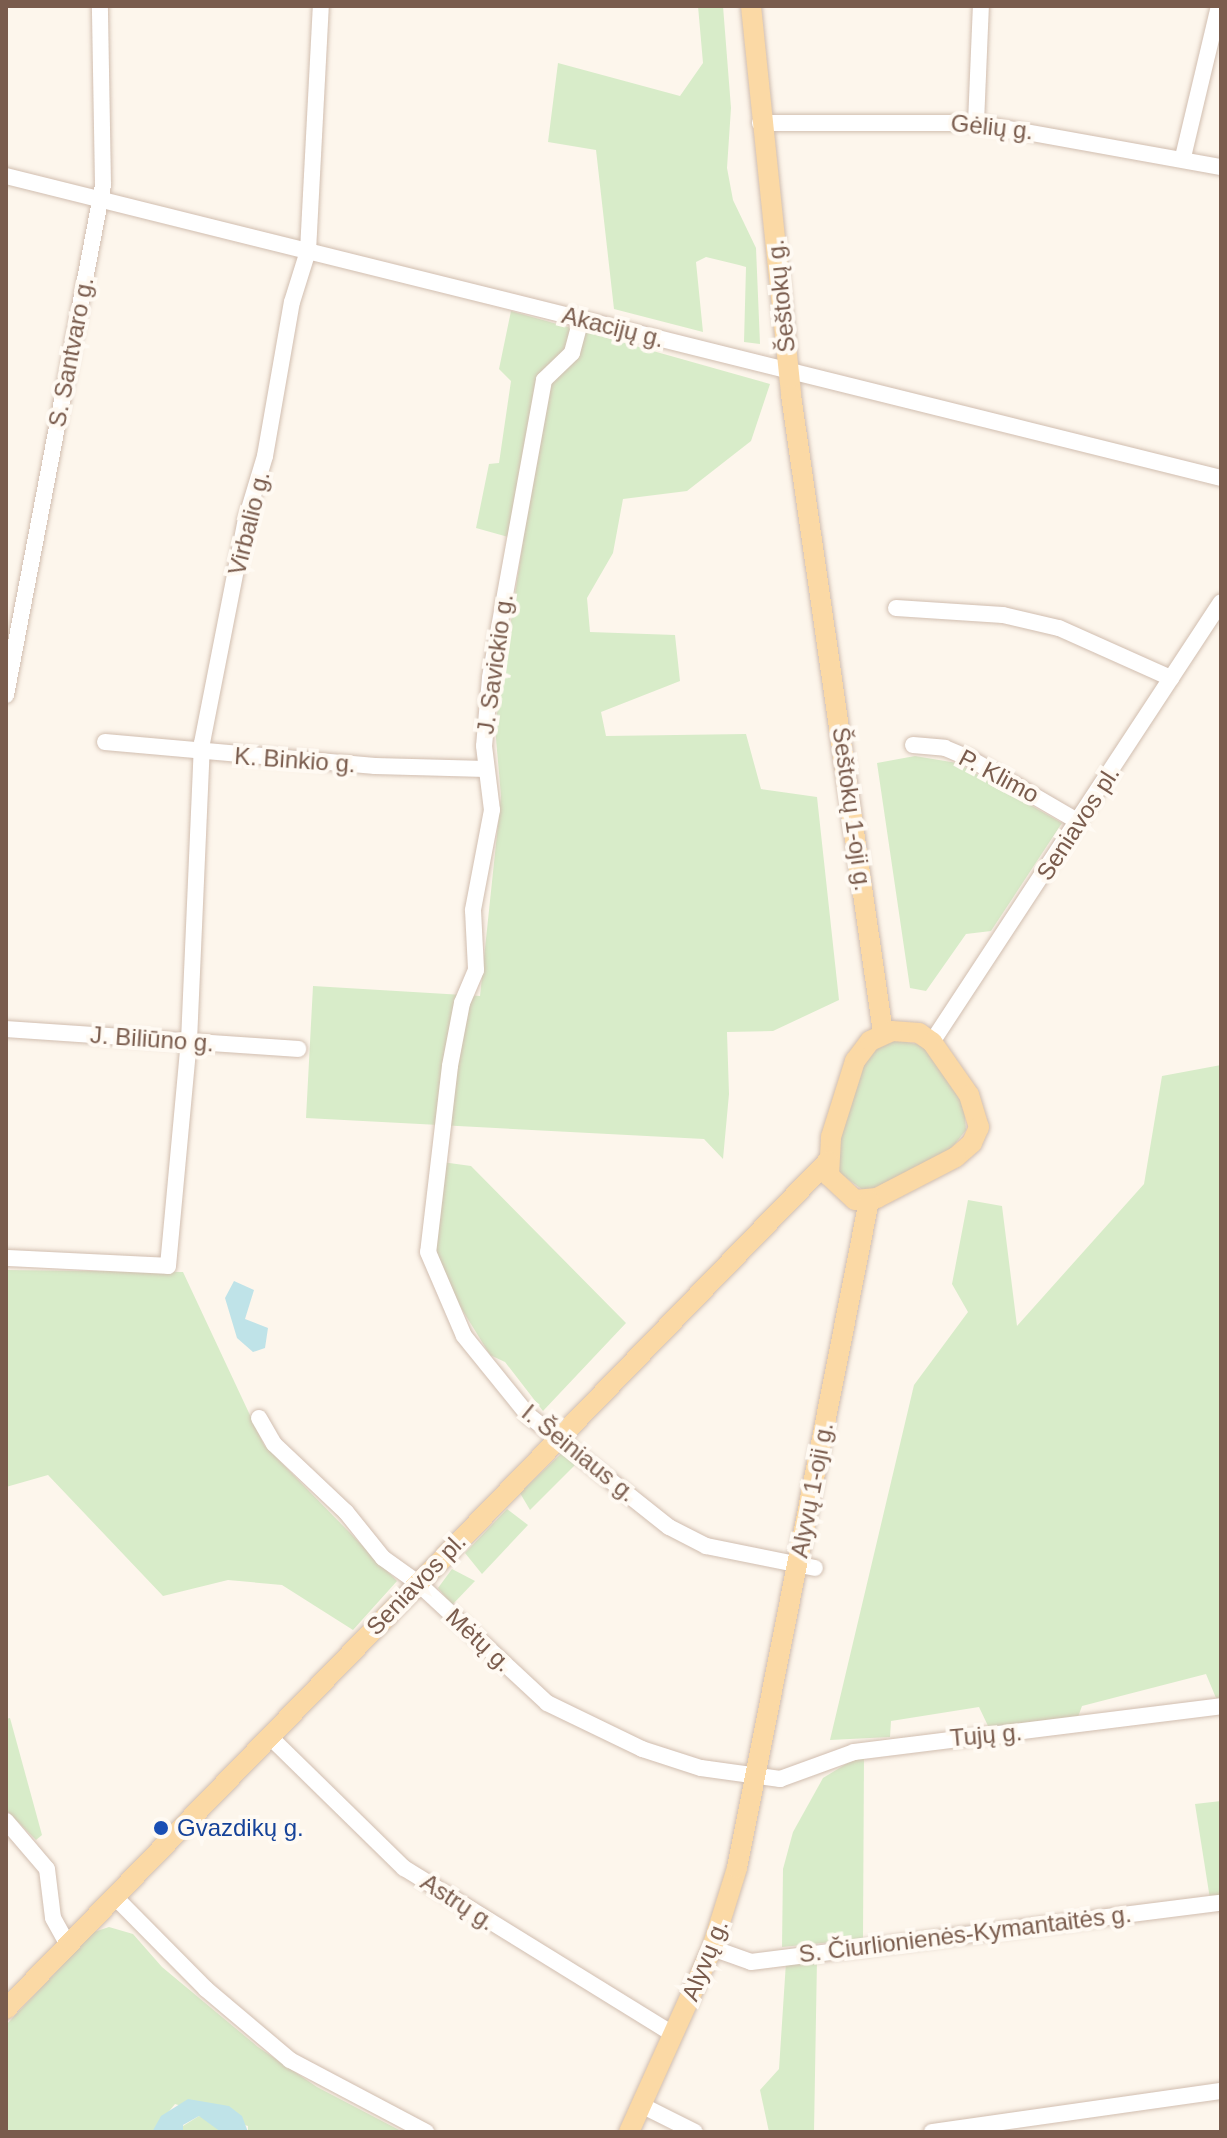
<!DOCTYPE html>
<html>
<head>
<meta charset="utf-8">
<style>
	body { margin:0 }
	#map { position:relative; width:1227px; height:2138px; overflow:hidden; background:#fdf6ec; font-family:Helvetica,sans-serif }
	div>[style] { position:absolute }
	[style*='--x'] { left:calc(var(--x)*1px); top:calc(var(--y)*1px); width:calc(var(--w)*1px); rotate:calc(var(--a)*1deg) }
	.green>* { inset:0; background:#d8ecc9 }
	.water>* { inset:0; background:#bfe3e8 }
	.roads { filter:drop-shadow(0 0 2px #d1beb0) drop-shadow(0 0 2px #d1beb0) }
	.minor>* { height:16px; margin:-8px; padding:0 8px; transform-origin:8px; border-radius:8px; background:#fff }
	.major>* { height:20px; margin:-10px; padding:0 10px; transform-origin:10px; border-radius:10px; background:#fbd9a5 }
	.dots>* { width:22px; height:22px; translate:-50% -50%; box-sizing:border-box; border:4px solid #fffaf3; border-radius:50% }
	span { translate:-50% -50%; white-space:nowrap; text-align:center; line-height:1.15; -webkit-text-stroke:8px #fffaf3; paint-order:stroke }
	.street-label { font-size:24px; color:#7a5c4d }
	.transit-label { font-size:24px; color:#164399 }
	.left { translate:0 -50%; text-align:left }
	.frame { position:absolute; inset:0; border:8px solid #7a5c4d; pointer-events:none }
</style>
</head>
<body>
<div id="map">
	<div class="green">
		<div style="clip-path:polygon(698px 6px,723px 6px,731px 108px,727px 168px,733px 200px,756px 248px,760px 344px,744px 342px,746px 267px,739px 265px,706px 257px,696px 262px,703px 332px,614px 309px,596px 150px,548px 142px,558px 63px,680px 96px,703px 63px)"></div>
		<div style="clip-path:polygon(511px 311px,770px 384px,751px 441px,687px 491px,623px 499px,613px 553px,587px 598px,590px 632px,675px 635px,680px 681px,601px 712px,606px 736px,746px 734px,761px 789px,817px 797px,839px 1000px,773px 1031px,727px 1032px,729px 1094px,723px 1159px,704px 1139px,306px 1118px,313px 986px,480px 996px,501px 796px,495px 727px,523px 541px,476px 528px,489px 464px,499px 463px,511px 381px,499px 369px)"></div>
		<div style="clip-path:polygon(915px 756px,957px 763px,1062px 823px,991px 931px,966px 934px,926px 991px,910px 988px,877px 763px)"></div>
		<div style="clip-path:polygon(896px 1040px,921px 1045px,937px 1061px,964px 1107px,966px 1130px,951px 1149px,877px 1189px,863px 1190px,838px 1172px,837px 1152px,860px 1068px,871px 1050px)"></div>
		<div style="clip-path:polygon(1221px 1065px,1221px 1698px,1216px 1698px,1206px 1674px,1082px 1706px,1078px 1717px,989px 1728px,979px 1707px,891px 1721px,890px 1737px,830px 1740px,914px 1385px,968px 1312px,952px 1284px,968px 1200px,1002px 1206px,1017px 1326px,1144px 1184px,1162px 1076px)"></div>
		<div style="clip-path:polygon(442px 1162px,471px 1166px,626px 1323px,543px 1411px,505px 1362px,490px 1355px,439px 1272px,433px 1242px)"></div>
		<div style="clip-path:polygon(6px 1270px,183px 1272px,264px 1445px,397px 1581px,353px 1630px,282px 1585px,228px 1580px,163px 1596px,48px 1475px,6px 1487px)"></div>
		<div style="clip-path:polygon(565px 1450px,593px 1477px,576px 1464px,530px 1510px,520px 1493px)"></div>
		<div style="clip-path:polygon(507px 1509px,528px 1525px,482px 1574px,465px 1553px)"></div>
		<div style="clip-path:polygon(452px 1569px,475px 1581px,452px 1605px,438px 1588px)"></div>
		<div style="clip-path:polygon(10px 1718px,42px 1835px,36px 1840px,6px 1810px,6px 1719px)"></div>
		<div style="clip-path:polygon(864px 1753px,863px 1939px,782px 1947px,783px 1869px,793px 1832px,823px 1778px)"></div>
		<div style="clip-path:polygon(1221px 1801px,1221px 1897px,1210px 1899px,1195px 1804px)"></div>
		<div style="clip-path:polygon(109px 1927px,133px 1934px,162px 1967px,258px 2047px,317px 2087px,403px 2132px,248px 2132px,248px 2126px,175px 2104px,152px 2132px,6px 2132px,6px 2025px,94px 1932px)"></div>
		<div style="clip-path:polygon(817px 1959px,814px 2132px,769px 2132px,760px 2090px,779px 2069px,786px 1962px)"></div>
		<div style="clip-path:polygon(199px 2116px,207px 2118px,221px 2132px,183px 2132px,183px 2126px)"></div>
	</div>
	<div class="water">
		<div style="clip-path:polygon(234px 1281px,254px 1290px,245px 1319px,268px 1328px,265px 1348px,253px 1352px,237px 1338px,225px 1298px)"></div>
		<div style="clip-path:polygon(188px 2099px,229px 2106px,242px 2116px,248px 2132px,221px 2132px,199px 2116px,183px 2125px,183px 2132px,152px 2132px,161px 2116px)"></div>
	</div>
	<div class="roads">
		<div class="minor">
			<div style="--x:760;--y:123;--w:216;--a:0"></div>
			<div style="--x:976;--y:123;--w:249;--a:10.2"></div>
			<div style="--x:976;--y:123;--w:117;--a:-87.6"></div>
			<div style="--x:1183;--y:157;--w:155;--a:-76.6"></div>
			<div style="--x:6;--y:176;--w:1252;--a:13.96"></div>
			<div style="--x:581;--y:319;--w:35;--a:105"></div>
			<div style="--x:572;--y:353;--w:39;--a:136"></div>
			<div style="--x:544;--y:380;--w:303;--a:100.3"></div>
			<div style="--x:490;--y:678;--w:68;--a:95"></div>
			<div style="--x:484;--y:746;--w:64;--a:82.9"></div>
			<div style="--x:492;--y:810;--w:102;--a:100.8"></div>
			<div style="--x:473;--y:910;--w:60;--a:87.1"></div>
			<div style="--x:476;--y:970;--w:36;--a:113"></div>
			<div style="--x:462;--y:1003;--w:64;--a:100.8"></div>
			<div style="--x:450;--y:1066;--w:187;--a:96.7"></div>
			<div style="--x:428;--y:1252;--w:91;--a:66.8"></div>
			<div style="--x:464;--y:1336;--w:102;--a:51"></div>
			<div style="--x:528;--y:1415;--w:180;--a:38.5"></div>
			<div style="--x:669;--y:1527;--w:42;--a:27.2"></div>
			<div style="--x:706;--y:1546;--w:111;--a:11.4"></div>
			<div style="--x:896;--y:608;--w:107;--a:3.7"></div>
			<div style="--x:1003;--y:615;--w:57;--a:13.1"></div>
			<div style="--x:1059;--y:628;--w:123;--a:24.1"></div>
			<div style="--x:6;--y:695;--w:519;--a:-79.23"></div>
			<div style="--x:103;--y:185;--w:179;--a:-91"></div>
			<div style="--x:105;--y:742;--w:271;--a:5.1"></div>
			<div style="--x:375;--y:766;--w:111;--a:1.5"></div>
			<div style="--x:913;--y:745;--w:32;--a:5"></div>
			<div style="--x:945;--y:748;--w:26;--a:23"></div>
			<div style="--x:969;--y:758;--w:127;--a:30.2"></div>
			<div style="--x:6;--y:1029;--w:293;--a:3.9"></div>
			<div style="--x:932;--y:1042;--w:526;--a:-56.7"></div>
			<div style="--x:6;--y:1258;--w:162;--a:2.8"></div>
			<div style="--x:168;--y:1266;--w:226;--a:-84.7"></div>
			<div style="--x:189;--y:1041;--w:298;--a:-87.5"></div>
			<div style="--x:202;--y:743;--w:228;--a:-78.9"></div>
			<div style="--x:246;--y:519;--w:66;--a:-73.2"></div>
			<div style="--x:265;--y:456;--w:156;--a:-80.1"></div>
			<div style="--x:292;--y:302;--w:53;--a:-72.6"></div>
			<div style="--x:308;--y:251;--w:245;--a:-87"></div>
			<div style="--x:259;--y:1418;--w:30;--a:60"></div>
			<div style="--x:274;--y:1444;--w:99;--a:43.4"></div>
			<div style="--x:346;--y:1512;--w:59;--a:51.2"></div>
			<div style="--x:383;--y:1558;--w:43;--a:35.5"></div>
			<div style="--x:418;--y:1583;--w:176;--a:42.9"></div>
			<div style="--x:547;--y:1703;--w:106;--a:25.8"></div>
			<div style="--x:642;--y:1749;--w:62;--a:17.9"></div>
			<div style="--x:701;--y:1768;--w:80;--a:7.9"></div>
			<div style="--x:780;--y:1779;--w:79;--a:-20"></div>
			<div style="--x:854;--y:1752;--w:370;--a:-7.1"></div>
			<div style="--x:269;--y:1736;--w:189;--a:44.4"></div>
			<div style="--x:404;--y:1868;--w:316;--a:31.7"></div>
			<div style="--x:6;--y:1821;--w:63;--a:49.5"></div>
			<div style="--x:47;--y:1869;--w:49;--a:83"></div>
			<div style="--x:53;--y:1918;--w:31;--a:61"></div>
			<div style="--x:115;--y:1897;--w:129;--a:45.3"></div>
			<div style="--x:206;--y:1989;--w:110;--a:40.2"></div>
			<div style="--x:290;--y:2060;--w:154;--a:27.9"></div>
			<div style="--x:712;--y:1948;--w:41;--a:19.7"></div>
			<div style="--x:751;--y:1962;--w:474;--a:-7.2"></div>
			<div style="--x:641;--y:2105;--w:60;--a:26.6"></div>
			<div style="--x:932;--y:2132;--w:292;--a:-8.1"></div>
		</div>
		<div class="major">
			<div style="--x:751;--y:6;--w:391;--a:84.1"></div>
			<div style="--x:791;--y:395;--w:645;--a:81.79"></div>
			<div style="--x:892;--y:1031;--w:27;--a:4"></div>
			<div style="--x:919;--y:1033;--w:16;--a:35"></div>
			<div style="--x:932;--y:1042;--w:65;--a:55.1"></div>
			<div style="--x:969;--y:1095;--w:34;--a:73"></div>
			<div style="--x:979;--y:1127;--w:17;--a:114"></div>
			<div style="--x:972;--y:1143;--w:21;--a:139"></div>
			<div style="--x:956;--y:1157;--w:89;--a:152.6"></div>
			<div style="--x:877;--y:1198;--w:22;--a:175"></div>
			<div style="--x:855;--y:1200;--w:35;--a:-137"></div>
			<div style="--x:829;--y:1176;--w:39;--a:-87"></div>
			<div style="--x:831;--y:1137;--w:80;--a:-72.5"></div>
			<div style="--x:855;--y:1061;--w:25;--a:-53"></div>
			<div style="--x:870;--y:1041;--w:24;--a:-24"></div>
			<div style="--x:6;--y:2009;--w:1181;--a:-45.89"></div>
			<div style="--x:629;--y:2132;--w:202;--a:-65.7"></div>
			<div style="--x:712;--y:1948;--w:84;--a:-72.6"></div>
			<div style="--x:737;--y:1868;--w:680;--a:-78.81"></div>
		</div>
	</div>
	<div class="dots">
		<div style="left:161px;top:1828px;background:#1a4fb4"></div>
	</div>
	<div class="street-label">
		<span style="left:992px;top:127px;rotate:6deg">Gėlių g.</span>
		<span style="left:781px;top:296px;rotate:-96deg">Šeštokų g.</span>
		<span style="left:613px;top:327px;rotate:14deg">Akacijų g.</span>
		<span style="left:71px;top:352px;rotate:-79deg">S. Santvaro g.</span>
		<span style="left:249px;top:523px;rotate:-76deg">Virbalio g.</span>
		<span style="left:495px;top:664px;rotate:-82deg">J. Savickio g.</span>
		<span style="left:295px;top:760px;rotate:4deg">K. Binkio g.</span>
		<span style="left:999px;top:776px;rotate:28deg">P. Klimo</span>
		<span style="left:852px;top:809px;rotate:82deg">Šeštokų 1-oji g.</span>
		<span style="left:1078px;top:823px;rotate:-57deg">Seniavos pl.</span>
		<span style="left:152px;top:1039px;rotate:4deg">J. Biliūno g.</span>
		<span style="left:579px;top:1453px;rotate:39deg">I. Šeiniaus g.</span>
		<span style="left:812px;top:1490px;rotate:-79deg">Alyvų 1-oji g.</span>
		<span style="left:416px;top:1584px;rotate:-46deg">Seniavos pl.</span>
		<span style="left:479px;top:1640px;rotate:43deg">Mėtų g.</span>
		<span style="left:986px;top:1735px;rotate:-5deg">Tujų g.</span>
		<span style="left:458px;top:1902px;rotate:33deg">Astrų g.</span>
		<span style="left:965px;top:1934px;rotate:-7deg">S. Čiurlionienės-Kymantaitės g.</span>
		<span style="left:705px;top:1960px;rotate:-68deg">Alyvų g.</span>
	</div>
	<div class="transit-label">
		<span class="left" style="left:177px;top:1828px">Gvazdikų g.</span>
	</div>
	<div class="frame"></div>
</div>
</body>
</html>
